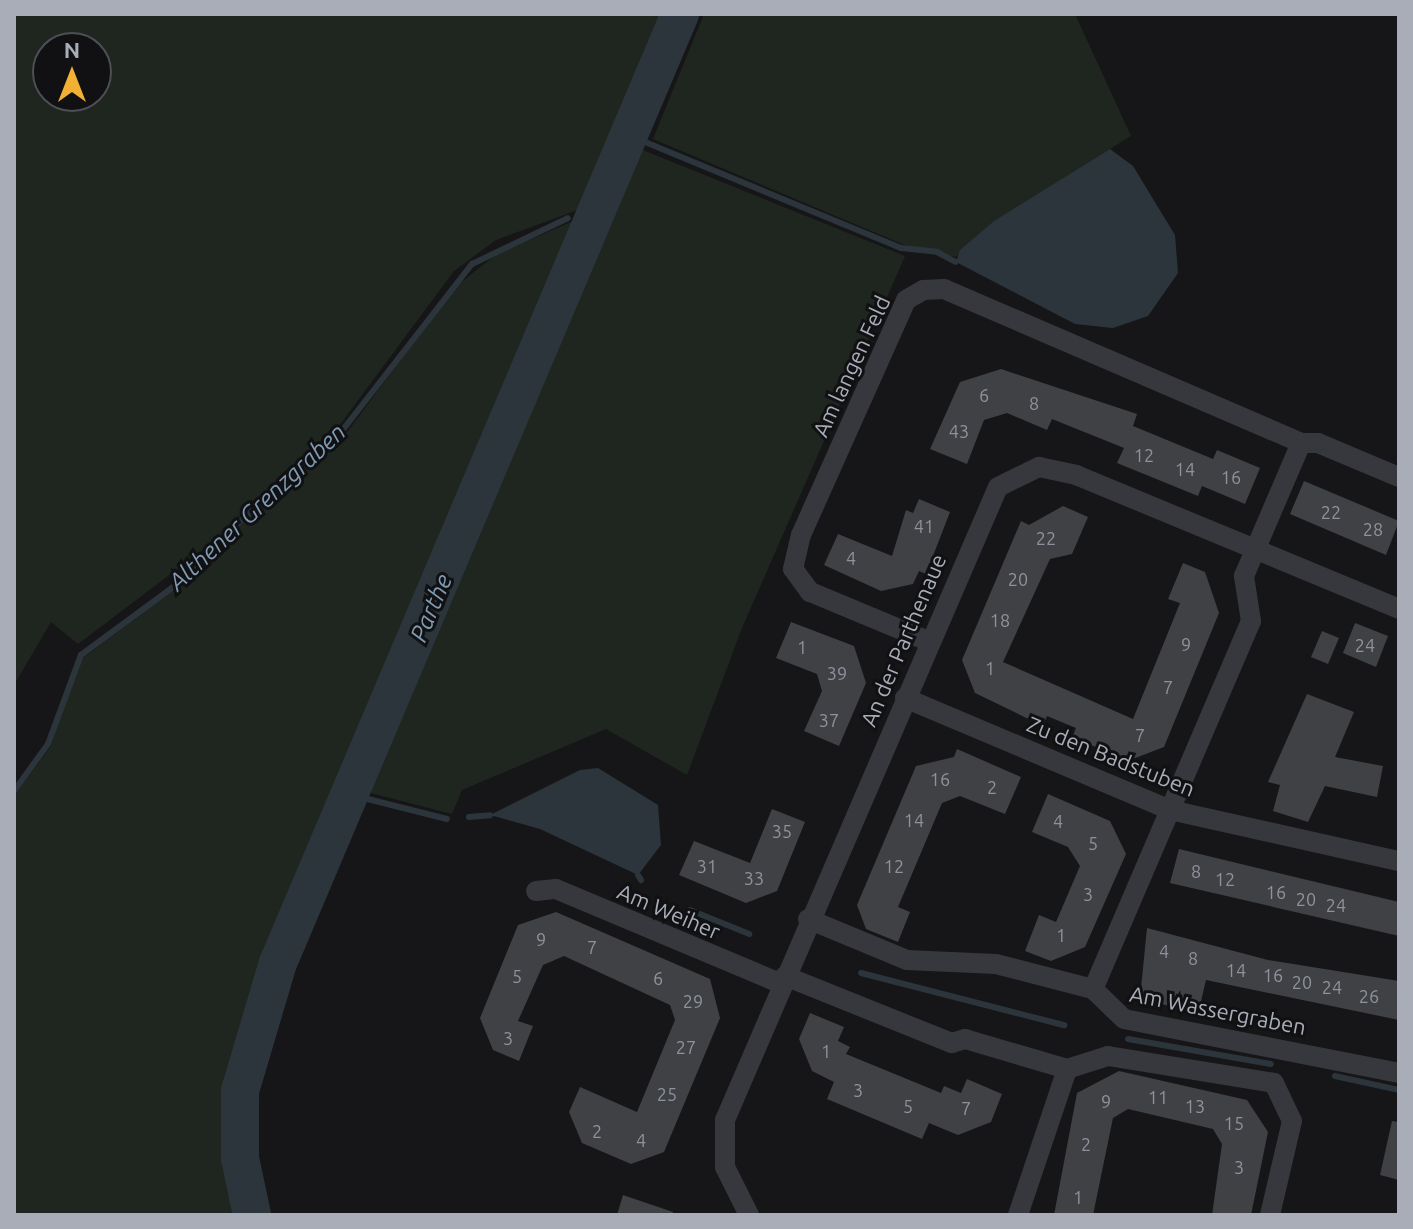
<!DOCTYPE html>
<html>
<head>
<meta charset="utf-8">
<style>
	body { margin:0 }
	#map { position:relative; width:1413px; height:1229px; overflow:hidden; background:#161618; font-family:Ubuntu,sans-serif }
	div>[style] { position:absolute }
	[style*='--x'] { left:calc(var(--x)*1px); top:calc(var(--y)*1px); width:calc(var(--w)*1px); rotate:calc(var(--a)*1deg) }
	.green>* { inset:0; background:#1e261f }
	.water>* { inset:0; background:#2c353c }
	.stream>* { height:6px; margin:-3px; padding:0 3px; transform-origin:3px; border-radius:3px; background:#2c353c }
	.river>* { height:38px; margin:-19px; padding:0 19px; transform-origin:19px; border-radius:19px; background:#2c353c }
	.building>* { inset:0; background:#404145 }
	.minor>* { height:20px; margin:-10px; padding:0 10px; transform-origin:10px; border-radius:10px; background:#37383d }
	span { translate:-50% -50%; white-space:nowrap; text-align:center; line-height:1.15; -webkit-text-stroke:6px #111113; paint-order:stroke }
	.number-label { font-size:18px; color:#8e929b }
	.number-label span { -webkit-text-stroke-width:0 }
	.street-label { font-size:22px; color:#a8adb8 }
	.water-label { font-size:24px; color:#7f9bb3; font-style:italic }
	.frame { position:absolute; inset:0; border:16px solid #a8adb8; pointer-events:none }
	.north { position:absolute; left:32px; top:32px; width:80px; height:80px; box-sizing:border-box; background:#111113; border:2px solid #4d4f55; border-radius:50%; rotate:0deg; font-size:22px; font-weight:700; line-height:32px; text-align:center; color:#a8adb8 }
	.north::after { content:''; display:block; margin:auto; width:28px; height:36px; background:#f2b134; clip-path:polygon(50% 0,100% 100%,50% 72%,0 100%) }
</style>
</head>
<body>
<div id="map">
	<div class="green">
		<div style="clip-path:polygon(evenodd,14px 14px,672px 14px,597px 203px,496px 240px,454px 271px,333px 434px,201px 551px,78px 644px,51px 622px,14px 685px,14px 14px,48px 48px,96px 48px,96px 96px,48px 96px,48px 48px)"></div>
		<div style="clip-path:polygon(704px 14px,1075px 14px,1131px 136px,994px 221px,956px 257px,907px 246px,653px 139px)"></div>
		<div style="clip-path:polygon(638px 148px,905px 256px,742px 628px,687px 775px,606px 729px,462px 790px,452px 814px,359px 790px)"></div>
		<div style="clip-path:polygon(594px 212px,314px 839px,264px 970px,235px 1099px,240px 1215px,14px 1215px,14px 796px,51px 746px,71px 677px,83px 658px,202px 569px,246px 518px,348px 431px,454px 288px,497px 254px)"></div>
	</div>
	<div class="water">
		<div style="clip-path:polygon(1110px 149px,1133px 166px,1175px 235px,1178px 273px,1148px 316px,1113px 328px,1075px 324px,956px 262px,960px 250px,994px 221px)"></div>
		<div style="clip-path:polygon(598px 768px,658px 805px,661px 845px,638px 875px,540px 829px,490px 815px,580px 770px)"></div>
	</div>
	<div class="stream">
		<div style="--x:633;--y:137;--w:290;--a:22.5"></div>
		<div style="--x:901;--y:248;--w:36;--a:6"></div>
		<div style="--x:937;--y:252;--w:21;--a:28"></div>
		<div style="--x:591;--y:208;--w:15;--a:-23"></div>
		<div style="--x:14;--y:791;--w:58;--a:-54.1"></div>
		<div style="--x:48;--y:744;--w:95;--a:-69.7"></div>
		<div style="--x:81;--y:655;--w:142;--a:-36.4"></div>
		<div style="--x:195;--y:571;--w:43;--a:-51.5"></div>
		<div style="--x:222;--y:537;--w:154;--a:-41"></div>
		<div style="--x:338;--y:436;--w:218;--a:-52.1"></div>
		<div style="--x:472;--y:264;--w:106;--a:-25.6"></div>
		<div style="--x:348;--y:794;--w:102;--a:14.2"></div>
		<div style="--x:469;--y:817;--w:21;--a:-5"></div>
		<div style="--x:638;--y:875;--w:6;--a:59"></div>
		<div style="--x:690;--y:910;--w:64;--a:22.1"></div>
		<div style="--x:861;--y:973;--w:210;--a:14.4"></div>
		<div style="--x:1128;--y:1039;--w:145;--a:9.9"></div>
		<div style="--x:1335;--y:1076;--w:66;--a:12.3"></div>
	</div>
	<div class="river">
		<div style="--x:252;--y:1215;--w:58;--a:-101.9"></div>
		<div style="--x:240;--y:1158;--w:67;--a:-90"></div>
		<div style="--x:240;--y:1091;--w:134;--a:-73.5"></div>
		<div style="--x:278;--y:963;--w:1031;--a:-67.04"></div>
	</div>
	<div class="building">
		<div style="clip-path:polygon(1001px 369px,1137px 414px,1133px 426px,1213px 459px,1217px 450px,1260px 468px,1245px 504px,1202px 486px,1198px 496px,1117px 463px,1124px 448px,1052px 419px,1047px 430px,1007px 413px,984px 420px,967px 464px,930px 449px,960px 382px)"></div>
		<div style="clip-path:polygon(1304px 481px,1399px 521px,1386px 555px,1290px 514px)"></div>
		<div style="clip-path:polygon(919px 499px,950px 512px,926px 574px,919px 571px,913px 584px,881px 591px,824px 565px,838px 534px,892px 556px,906px 510px,913px 513px)"></div>
		<div style="clip-path:polygon(1063px 506px,1088px 517px,1072px 554px,1050px 559px,1003px 662px,1133px 719px,1180px 603px,1168px 599px,1183px 563px,1205px 572px,1219px 613px,1164px 747px,1130px 760px,1072px 738px,1076px 728px,1047px 716px,1043px 726px,975px 693px,962px 660px,1021px 521px,1029px 525px)"></div>
		<div style="clip-path:polygon(791px 622px,854px 646px,866px 683px,839px 746px,804px 731px,822px 691px,817px 674px,776px 658px)"></div>
		<div style="clip-path:polygon(1355px 623px,1388px 636px,1376px 667px,1343px 653px)"></div>
		<div style="clip-path:polygon(1322px 631px,1339px 638px,1328px 664px,1311px 657px)"></div>
		<div style="clip-path:polygon(1307px 694px,1354px 712px,1335px 757px,1383px 766px,1377px 797px,1325px 786px,1308px 822px,1273px 811px,1280px 785px,1268px 782px)"></div>
		<div style="clip-path:polygon(957px 749px,1021px 777px,1005px 814px,960px 796px,942px 803px,898px 907px,910px 912px,898px 942px,866px 929px,857px 905px,916px 766px,954px 757px)"></div>
		<div style="clip-path:polygon(1048px 794px,1110px 821px,1126px 854px,1085px 947px,1051px 961px,1025px 951px,1039px 915px,1056px 922px,1080px 866px,1068px 847px,1032px 832px)"></div>
		<div style="clip-path:polygon(772px 809px,805px 822px,777px 891px,746px 903px,679px 875px,694px 841px,750px 863px)"></div>
		<div style="clip-path:polygon(1179px 849px,1399px 902px,1399px 936px,1170px 883px)"></div>
		<div style="clip-path:polygon(556px 912px,710px 979px,720px 1018px,664px 1152px,631px 1164px,582px 1143px,569px 1112px,580px 1087px,637px 1112px,675px 1020px,670px 1005px,564px 956px,543px 965px,518px 1021px,533px 1026px,519px 1061px,493px 1050px,480px 1018px,518px 925px)"></div>
		<div style="clip-path:polygon(1147px 928px,1268px 960px,1399px 981px,1399px 1020px,1206px 980px,1198px 1014px,1140px 998px)"></div>
		<div style="clip-path:polygon(810px 1013px,844px 1027px,838px 1041px,850px 1047px,846px 1054px,941px 1093px,944px 1086px,961px 1093px,967px 1079px,1002px 1094px,991px 1122px,958px 1135px,929px 1123px,922px 1139px,827px 1099px,834px 1082px,812px 1071px,799px 1039px)"></div>
		<div style="clip-path:polygon(1119px 1071px,1247px 1100px,1268px 1132px,1251px 1215px,1212px 1215px,1222px 1144px,1213px 1129px,1128px 1109px,1113px 1118px,1093px 1215px,1054px 1215px,1077px 1093px)"></div>
		<div style="clip-path:polygon(1392px 1121px,1399px 1122px,1399px 1180px,1380px 1175px)"></div>
		<div style="clip-path:polygon(623px 1195px,673px 1212px,672px 1215px,617px 1215px)"></div>
	</div>
	<div class="minor">
		<div style="--x:1301;--y:443;--w:17;--a:0"></div>
		<div style="--x:1318;--y:443;--w:88;--a:22.8"></div>
		<div style="--x:928;--y:641;--w:128;--a:-157.4"></div>
		<div style="--x:810;--y:592;--w:29;--a:-126"></div>
		<div style="--x:793;--y:569;--w:35;--a:-77"></div>
		<div style="--x:801;--y:535;--w:257;--a:-65.9"></div>
		<div style="--x:906;--y:300;--w:20;--a:-30"></div>
		<div style="--x:923;--y:290;--w:21;--a:-3"></div>
		<div style="--x:944;--y:289;--w:389;--a:23.3"></div>
		<div style="--x:1301;--y:443;--w:145;--a:113.2"></div>
		<div style="--x:1244;--y:576;--w:46;--a:81.2"></div>
		<div style="--x:1251;--y:621;--w:400;--a:113.2"></div>
		<div style="--x:905;--y:698;--w:288;--a:22.9"></div>
		<div style="--x:1170;--y:810;--w:235;--a:12.6"></div>
		<div style="--x:536;--y:891;--w:20;--a:-6"></div>
		<div style="--x:556;--y:889;--w:245;--a:22.8"></div>
		<div style="--x:808;--y:919;--w:107;--a:22.5"></div>
		<div style="--x:907;--y:960;--w:89;--a:2.6"></div>
		<div style="--x:996;--y:964;--w:100;--a:14.5"></div>
		<div style="--x:1093;--y:989;--w:43;--a:44.1"></div>
		<div style="--x:1124;--y:1019;--w:280;--a:11.1"></div>
		<div style="--x:785;--y:976;--w:180;--a:21.9"></div>
		<div style="--x:952;--y:1043;--w:14;--a:-17"></div>
		<div style="--x:965;--y:1039;--w:106;--a:16.4"></div>
		<div style="--x:1067;--y:1069;--w:43;--a:-17.6"></div>
		<div style="--x:1108;--y:1056;--w:168;--a:9.2"></div>
		<div style="--x:1274;--y:1083;--w:42;--a:64.7"></div>
		<div style="--x:1292;--y:1121;--w:97;--a:103.2"></div>
		<div style="--x:749;--y:1215;--w:54;--a:-116.6"></div>
		<div style="--x:725;--y:1167;--w:47;--a:-90"></div>
		<div style="--x:725;--y:1120;--w:689;--a:-66.67"></div>
		<div style="--x:998;--y:487;--w:46;--a:-26"></div>
		<div style="--x:1039;--y:467;--w:38;--a:12"></div>
		<div style="--x:1076;--y:475;--w:350;--a:22.5"></div>
		<div style="--x:1018;--y:1215;--w:154;--a:-71.4"></div>
	</div>
	<div class="number-label">
		<span style="left:984px;top:395px">6</span>
		<span style="left:1034px;top:403px">8</span>
		<span style="left:959px;top:431px">43</span>
		<span style="left:1144px;top:455px">12</span>
		<span style="left:1185px;top:469px">14</span>
		<span style="left:1231px;top:477px">16</span>
		<span style="left:1331px;top:512px">22</span>
		<span style="left:924px;top:526px">41</span>
		<span style="left:1373px;top:529px">28</span>
		<span style="left:1046px;top:538px">22</span>
		<span style="left:851px;top:558px">4</span>
		<span style="left:1018px;top:579px">20</span>
		<span style="left:1000px;top:620px">18</span>
		<span style="left:1186px;top:644px">9</span>
		<span style="left:1365px;top:645px">24</span>
		<span style="left:802px;top:647px">1</span>
		<span style="left:990px;top:668px">1</span>
		<span style="left:837px;top:673px">39</span>
		<span style="left:1168px;top:687px">7</span>
		<span style="left:829px;top:720px">37</span>
		<span style="left:1140px;top:735px">7</span>
		<span style="left:940px;top:779px">16</span>
		<span style="left:992px;top:787px">2</span>
		<span style="left:914px;top:820px">14</span>
		<span style="left:1058px;top:821px">4</span>
		<span style="left:782px;top:831px">35</span>
		<span style="left:1093px;top:843px">5</span>
		<span style="left:707px;top:866px">31</span>
		<span style="left:894px;top:866px">12</span>
		<span style="left:1196px;top:871px">8</span>
		<span style="left:754px;top:878px">33</span>
		<span style="left:1225px;top:879px">12</span>
		<span style="left:1276px;top:892px">16</span>
		<span style="left:1088px;top:894px">3</span>
		<span style="left:1306px;top:899px">20</span>
		<span style="left:1336px;top:905px">24</span>
		<span style="left:1061px;top:935px">1</span>
		<span style="left:541px;top:939px">9</span>
		<span style="left:592px;top:947px">7</span>
		<span style="left:1164px;top:951px">4</span>
		<span style="left:1193px;top:958px">8</span>
		<span style="left:1236px;top:970px">14</span>
		<span style="left:1273px;top:975px">16</span>
		<span style="left:517px;top:976px">5</span>
		<span style="left:658px;top:978px">6</span>
		<span style="left:1302px;top:982px">20</span>
		<span style="left:1332px;top:987px">24</span>
		<span style="left:1369px;top:996px">26</span>
		<span style="left:693px;top:1001px">29</span>
		<span style="left:508px;top:1038px">3</span>
		<span style="left:686px;top:1047px">27</span>
		<span style="left:826px;top:1051px">1</span>
		<span style="left:858px;top:1090px">3</span>
		<span style="left:667px;top:1094px">25</span>
		<span style="left:1158px;top:1097px">11</span>
		<span style="left:1106px;top:1101px">9</span>
		<span style="left:908px;top:1106px">5</span>
		<span style="left:1195px;top:1106px">13</span>
		<span style="left:966px;top:1108px">7</span>
		<span style="left:1234px;top:1123px">15</span>
		<span style="left:597px;top:1131px">2</span>
		<span style="left:641px;top:1140px">4</span>
		<span style="left:1086px;top:1144px">2</span>
		<span style="left:1239px;top:1167px">3</span>
		<span style="left:1078px;top:1197px">1</span>
	</div>
	<div class="street-label">
		<span style="left:851px;top:366px;rotate:-65deg">Am langen Feld</span>
		<span style="left:903px;top:640px;rotate:-67deg">An der Parthenaue</span>
		<span style="left:1111px;top:756px;rotate:22deg">Zu den Badstuben</span>
		<span style="left:669px;top:911px;rotate:23deg">Am Weiher</span>
		<span style="left:1218px;top:1010px;rotate:11deg">Am Wassergraben</span>
	</div>
	<div class="water-label">
		<span style="left:257px;top:507px;rotate:-43deg">Althener Grenzgraben</span>
		<span style="left:431px;top:608px;rotate:-67deg">Parthe</span>
	</div>
	<div class="frame"></div>
	<div class="north">N</div>
</div>
</body>
</html>
